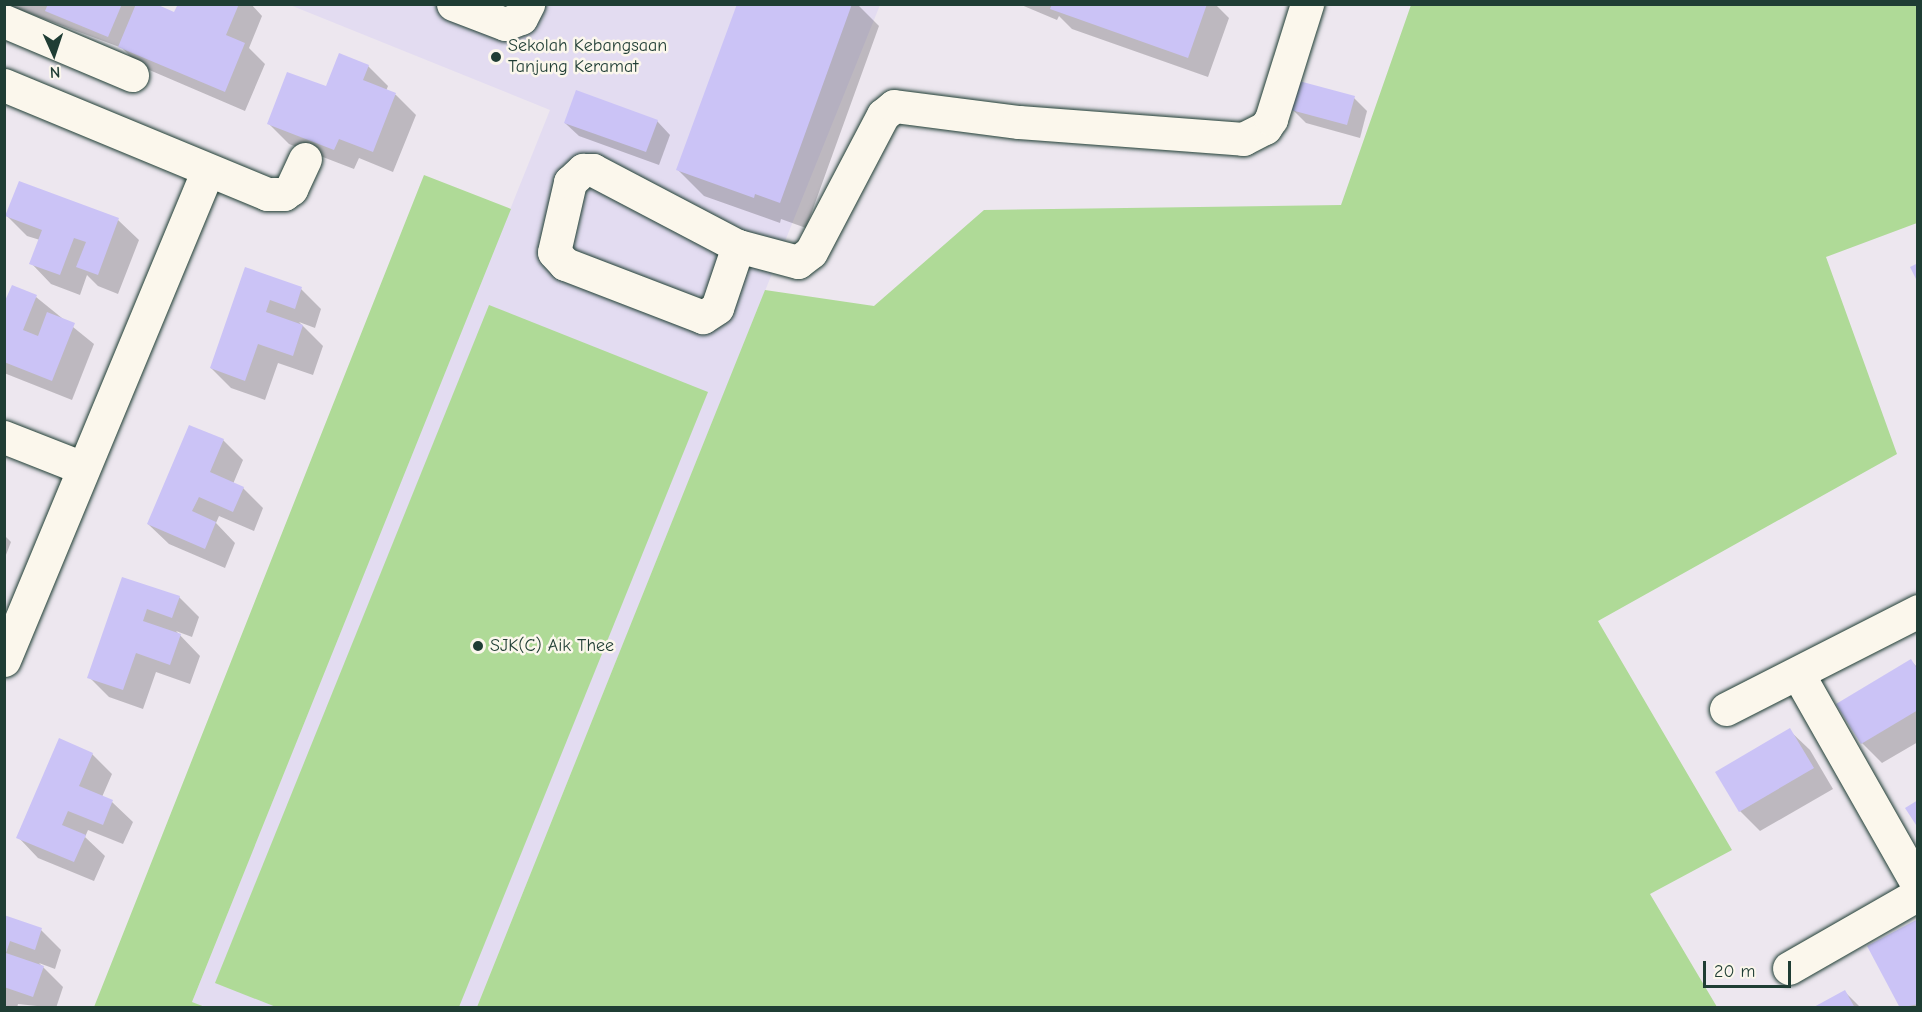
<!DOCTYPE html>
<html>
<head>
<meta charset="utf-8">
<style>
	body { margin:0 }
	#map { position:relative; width:1922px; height:1012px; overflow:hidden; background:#ede7ef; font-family:"Comic Neue",sans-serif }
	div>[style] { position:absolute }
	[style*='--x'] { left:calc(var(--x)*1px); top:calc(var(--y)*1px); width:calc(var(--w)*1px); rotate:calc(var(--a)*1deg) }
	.built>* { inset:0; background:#e3dcf1 }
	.green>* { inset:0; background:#afda97 }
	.shadow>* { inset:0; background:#0003 }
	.building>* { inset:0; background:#cbc3f6 }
	.roads { filter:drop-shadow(0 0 2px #1f3d34) drop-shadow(0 0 2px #1f3d34) }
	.minor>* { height:33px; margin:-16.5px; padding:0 16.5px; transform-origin:16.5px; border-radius:16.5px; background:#fbf7ec }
	.dots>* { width:16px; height:16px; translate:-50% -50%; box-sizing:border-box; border:3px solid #fbf7ec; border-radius:50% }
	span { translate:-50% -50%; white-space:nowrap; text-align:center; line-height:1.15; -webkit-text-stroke:5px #fbf7ec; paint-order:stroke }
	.poi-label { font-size:18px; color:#1f3d34 }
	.left { translate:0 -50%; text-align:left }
	.frame { position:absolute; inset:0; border:6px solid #1f3d34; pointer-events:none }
	.north { position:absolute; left:24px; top:24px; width:60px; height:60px; -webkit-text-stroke:4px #fbf7ec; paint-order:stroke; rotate:177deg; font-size:16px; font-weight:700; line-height:24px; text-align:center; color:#1f3d34 }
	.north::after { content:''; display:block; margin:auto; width:21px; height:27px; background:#1f3d34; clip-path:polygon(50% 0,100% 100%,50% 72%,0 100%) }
	.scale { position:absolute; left:1703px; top:961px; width:88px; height:27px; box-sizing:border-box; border:3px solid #1f3d34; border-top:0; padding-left:8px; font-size:18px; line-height:21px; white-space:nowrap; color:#1f3d34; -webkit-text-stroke:4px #fbf7ec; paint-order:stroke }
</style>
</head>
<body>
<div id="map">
	<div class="built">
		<div style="clip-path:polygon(290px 5px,880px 5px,477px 1007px,205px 1008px,192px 1002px,550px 110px)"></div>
	</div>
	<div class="green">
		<div style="clip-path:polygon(1411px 5px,1917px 5px,1917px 223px,1826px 257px,1897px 454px,1598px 621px,1732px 850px,1650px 894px,1717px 1007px,477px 1007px,765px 290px,874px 306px,984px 210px,1341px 205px)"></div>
		<div style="clip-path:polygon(424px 175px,511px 209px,192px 1002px,205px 1007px,94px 1007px)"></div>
		<div style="clip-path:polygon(489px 305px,708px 392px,459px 1007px,276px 1007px,215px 983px)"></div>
	</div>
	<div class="shadow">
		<div style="clip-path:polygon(4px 4px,152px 4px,175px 14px,179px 4px,251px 4px,262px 16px,249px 48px,265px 64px,245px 111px,140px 66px,122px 48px)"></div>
		<div style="clip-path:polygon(739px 4px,857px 4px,879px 26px,806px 228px,781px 219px,780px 223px,704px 196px,678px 170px)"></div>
		<div style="clip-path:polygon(1019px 4px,1215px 4px,1229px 18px,1208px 77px,1072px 29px,1059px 16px,1057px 20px)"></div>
		<div style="clip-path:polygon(368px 66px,388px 86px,386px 91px,396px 95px,416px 115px,393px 172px,359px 158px,354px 169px,289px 144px,269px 124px)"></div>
		<div style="clip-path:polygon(1354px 98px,1367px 111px,1360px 138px,1306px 123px,1292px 109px)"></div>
		<div style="clip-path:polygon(657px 121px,670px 135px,659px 165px,579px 136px,565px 123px)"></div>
		<div style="clip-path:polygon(20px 183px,118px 220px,139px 240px,118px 294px,98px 286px,87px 275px,80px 295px,51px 284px,31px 263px,40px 240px,27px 236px,7px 216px)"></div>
		<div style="clip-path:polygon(246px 269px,301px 289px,321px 309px,315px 328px,299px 322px,323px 346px,313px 375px,278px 363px,265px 400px,231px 388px,211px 368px)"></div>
		<div style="clip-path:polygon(36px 297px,94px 344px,72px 400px,4px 373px,4px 307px)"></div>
		<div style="clip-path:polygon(223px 440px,243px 460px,233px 484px,243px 488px,263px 508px,254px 531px,219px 516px,216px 523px,235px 543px,225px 568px,169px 544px,148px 524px)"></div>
		<div style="clip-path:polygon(4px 535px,11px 542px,4px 560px)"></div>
		<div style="clip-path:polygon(123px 578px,179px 597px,199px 617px,192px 637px,176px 631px,200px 656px,190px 684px,156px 672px,143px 709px,109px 697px,89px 677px)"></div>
		<div style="clip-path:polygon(1911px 661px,1918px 668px,1918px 742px,1882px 763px,1862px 743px)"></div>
		<div style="clip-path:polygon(1789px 730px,1810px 750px,1833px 789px,1760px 831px,1740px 811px,1717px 772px)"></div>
		<div style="clip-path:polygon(92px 754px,112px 774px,102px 797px,112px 802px,133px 822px,123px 844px,88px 830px,85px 837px,105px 856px,94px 881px,38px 858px,18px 837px)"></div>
		<div style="clip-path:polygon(4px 917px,41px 930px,61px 950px,55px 969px,39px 963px,63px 987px,56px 1008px,18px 1004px,17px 1008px,4px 1008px)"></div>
		<div style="clip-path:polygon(1918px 921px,1918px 1008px,1902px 1008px)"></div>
		<div style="clip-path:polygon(1845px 992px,1861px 1008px,1815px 1008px)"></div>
	</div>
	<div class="building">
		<div style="clip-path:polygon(48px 4px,122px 4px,108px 37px,45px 11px)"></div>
		<div style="clip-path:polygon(136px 4px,156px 4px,174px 12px,178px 4px,239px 4px,226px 35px,245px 43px,225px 92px,118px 47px)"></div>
		<div style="clip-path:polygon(737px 4px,852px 4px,780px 203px,755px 194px,754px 198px,676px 170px)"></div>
		<div style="clip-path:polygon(1052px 4px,1207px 4px,1188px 58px,1050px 9px)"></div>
		<div style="clip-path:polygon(339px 53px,369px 65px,363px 80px,396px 93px,373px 152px,339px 139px,334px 150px,267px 124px,287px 72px,326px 86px)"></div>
		<div style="clip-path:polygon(1299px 81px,1355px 96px,1347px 125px,1291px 110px)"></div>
		<div style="clip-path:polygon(576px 90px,658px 120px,646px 152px,564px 123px)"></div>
		<div style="clip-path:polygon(19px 181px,119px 218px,98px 275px,76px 267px,86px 242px,74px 238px,60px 275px,29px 264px,42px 230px,5px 216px)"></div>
		<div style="clip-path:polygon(1918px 263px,1918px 283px,1910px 267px)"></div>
		<div style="clip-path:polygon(245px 267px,302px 287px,295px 309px,270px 300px,266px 312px,303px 325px,293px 356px,258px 344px,245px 381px,210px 368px)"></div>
		<div style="clip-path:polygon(12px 285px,37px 295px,23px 330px,38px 336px,47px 312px,75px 323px,52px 381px,4px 362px,4px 303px)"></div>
		<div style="clip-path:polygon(189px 425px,224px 439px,210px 472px,244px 487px,233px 512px,199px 497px,192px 511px,216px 522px,205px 549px,147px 524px)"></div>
		<div style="clip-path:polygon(122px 577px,180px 596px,172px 618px,147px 609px,143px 621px,181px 634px,170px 665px,136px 653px,123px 690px,87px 678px)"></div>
		<div style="clip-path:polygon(1911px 659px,1918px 670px,1918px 710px,1861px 744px,1836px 704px)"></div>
		<div style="clip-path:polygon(1790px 728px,1814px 768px,1739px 812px,1715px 772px)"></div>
		<div style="clip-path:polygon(59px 738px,93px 753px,79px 786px,113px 800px,103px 825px,68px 811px,62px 825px,86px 835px,74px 862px,16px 838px)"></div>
		<div style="clip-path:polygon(1918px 800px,1918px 828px,1905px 808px)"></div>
		<div style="clip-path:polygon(4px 915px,42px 928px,35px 950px,10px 941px,6px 953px,44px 966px,33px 997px,4px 987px)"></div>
		<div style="clip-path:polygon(1918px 919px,1918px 1004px,1900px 1008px,1867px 946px)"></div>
		<div style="clip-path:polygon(1845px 990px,1855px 1008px,1812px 1008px)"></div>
	</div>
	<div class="roads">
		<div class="minor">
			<div style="--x:453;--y:4;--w:56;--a:21"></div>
			<div style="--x:505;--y:24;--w:17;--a:-21"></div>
			<div style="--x:521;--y:18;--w:16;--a:-63"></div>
			<div style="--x:4;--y:21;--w:139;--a:22.9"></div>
			<div style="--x:4;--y:85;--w:285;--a:22.5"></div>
			<div style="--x:267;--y:194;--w:17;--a:0"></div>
			<div style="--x:284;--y:194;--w:9;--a:-36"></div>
			<div style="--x:291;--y:189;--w:33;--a:-65"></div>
			<div style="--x:738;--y:246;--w:65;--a:108.7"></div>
			<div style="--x:717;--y:308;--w:17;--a:147"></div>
			<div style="--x:703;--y:317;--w:148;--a:-159"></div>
			<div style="--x:565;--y:264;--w:16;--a:-133"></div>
			<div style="--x:554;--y:252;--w:72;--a:-77.1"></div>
			<div style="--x:570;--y:182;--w:18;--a:-43"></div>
			<div style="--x:583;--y:170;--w:10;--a:0"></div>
			<div style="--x:593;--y:170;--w:164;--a:27.7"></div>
			<div style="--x:738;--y:246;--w:62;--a:14.9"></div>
			<div style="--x:798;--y:262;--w:16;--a:-38"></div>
			<div style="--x:811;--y:252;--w:155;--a:-62.3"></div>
			<div style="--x:883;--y:115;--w:14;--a:-39"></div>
			<div style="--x:894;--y:106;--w:126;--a:7.3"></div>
			<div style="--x:1019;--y:122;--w:225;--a:4.3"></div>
			<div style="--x:1243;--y:139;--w:25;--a:-27"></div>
			<div style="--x:1265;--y:128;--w:11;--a:-56"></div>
			<div style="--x:1271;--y:119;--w:121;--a:-72.6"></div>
			<div style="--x:4;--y:437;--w:85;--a:21.4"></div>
			<div style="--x:4;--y:660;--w:529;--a:-67.41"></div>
			<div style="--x:1798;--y:674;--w:243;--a:60.4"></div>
			<div style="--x:1726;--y:709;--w:216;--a:-27"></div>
			<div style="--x:1789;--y:968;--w:149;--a:-29.8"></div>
		</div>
	</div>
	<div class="dots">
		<div style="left:496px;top:57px;background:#1f3d34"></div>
		<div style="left:478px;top:646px;background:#1f3d34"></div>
	</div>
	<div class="poi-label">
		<span class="left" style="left:508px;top:57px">Sekolah Kebangsaan<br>Tanjung Keramat</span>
		<span class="left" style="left:490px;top:646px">SJK(C) Aik Thee</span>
	</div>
	<div class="frame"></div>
	<div class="north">N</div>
	<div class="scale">20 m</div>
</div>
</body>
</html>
